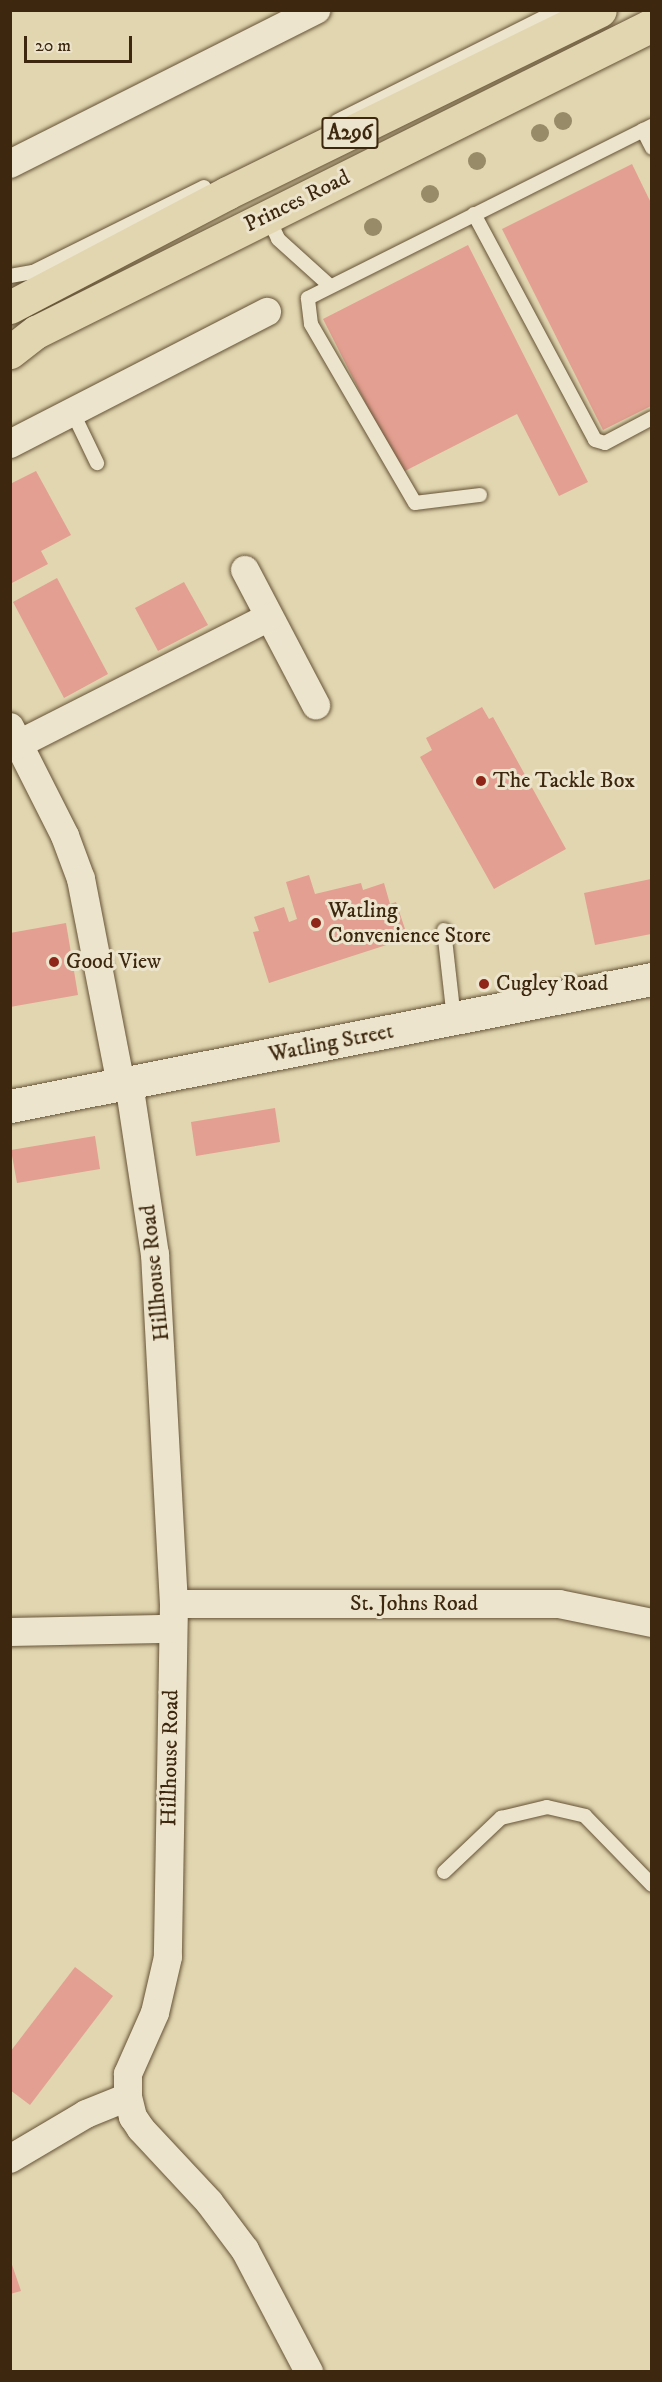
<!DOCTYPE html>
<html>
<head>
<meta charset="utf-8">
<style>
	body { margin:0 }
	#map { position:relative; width:662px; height:2382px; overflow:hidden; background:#e1d6b0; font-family:"IM FELL DW Pica",serif }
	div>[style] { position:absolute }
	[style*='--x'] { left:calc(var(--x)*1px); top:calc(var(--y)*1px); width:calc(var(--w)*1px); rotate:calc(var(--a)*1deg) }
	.building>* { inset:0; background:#e39f91 }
	.roads { filter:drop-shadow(0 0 2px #665336) drop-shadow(0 0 2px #665336) }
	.service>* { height:14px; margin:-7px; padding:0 7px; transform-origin:7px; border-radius:7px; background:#ece4cc }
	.minor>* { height:28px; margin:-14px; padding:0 14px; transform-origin:14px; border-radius:14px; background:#ece4cc }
	.secondary>* { height:33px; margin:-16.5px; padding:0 16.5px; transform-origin:16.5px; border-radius:16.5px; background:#ece4cc }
	.primary>* { height:33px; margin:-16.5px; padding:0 16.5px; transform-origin:16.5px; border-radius:16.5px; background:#e1d6b0 }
	.trees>* { width:18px; height:18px; margin:-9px; border-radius:50%; background:#978b68 }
	.dots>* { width:16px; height:16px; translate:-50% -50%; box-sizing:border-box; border:3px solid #ece4cc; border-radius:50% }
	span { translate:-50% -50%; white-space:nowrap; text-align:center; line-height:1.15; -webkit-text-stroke:6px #ece4cc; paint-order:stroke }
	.shield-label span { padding:2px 4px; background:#ece4cc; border:2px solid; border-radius:4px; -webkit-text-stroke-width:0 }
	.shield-label { font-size:21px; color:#3d270e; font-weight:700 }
	.street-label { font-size:22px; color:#3d270e }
	.poi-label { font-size:22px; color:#3d270e }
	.left { translate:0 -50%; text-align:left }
	.frame { position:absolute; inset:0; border:12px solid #3d270e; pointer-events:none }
	.scale { position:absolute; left:24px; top:36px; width:108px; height:27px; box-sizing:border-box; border:3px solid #3d270e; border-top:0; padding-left:8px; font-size:18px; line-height:21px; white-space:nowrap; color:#3d270e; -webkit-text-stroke:4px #ece4cc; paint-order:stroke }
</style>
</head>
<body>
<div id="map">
	<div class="building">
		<div style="clip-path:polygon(632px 164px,651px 203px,651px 406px,603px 430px,502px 229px)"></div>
		<div style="clip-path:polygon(468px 245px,588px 482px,559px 496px,517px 414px,401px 473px,323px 319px)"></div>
		<div style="clip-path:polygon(36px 471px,71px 535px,41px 551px,48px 564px,10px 584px,10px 484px)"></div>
		<div style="clip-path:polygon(57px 578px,108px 674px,64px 698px,13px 602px)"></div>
		<div style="clip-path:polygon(184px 582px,208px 625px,158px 651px,135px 608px)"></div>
		<div style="clip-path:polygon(482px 707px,489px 719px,493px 717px,566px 849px,494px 889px,420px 757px,432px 750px,426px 738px)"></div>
		<div style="clip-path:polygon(309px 875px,315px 894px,361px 883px,363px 890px,384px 883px,390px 904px,396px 902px,408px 938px,269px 983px,253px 932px,259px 931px,254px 917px,284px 907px,289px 922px,297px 919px,286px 882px)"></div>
		<div style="clip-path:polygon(651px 879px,651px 934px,595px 945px,584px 893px)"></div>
		<div style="clip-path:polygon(66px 923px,78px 995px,10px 1007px,10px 933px)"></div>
		<div style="clip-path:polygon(275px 1108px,280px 1142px,196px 1156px,191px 1122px)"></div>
		<div style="clip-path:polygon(95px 1136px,100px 1169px,17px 1183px,11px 1150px)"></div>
		<div style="clip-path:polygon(75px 1967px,113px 1996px,30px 2105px,10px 2090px,10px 2052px)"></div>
		<div style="clip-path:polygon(10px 2259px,21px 2291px,10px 2294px)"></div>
	</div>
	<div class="roads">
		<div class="service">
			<div style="--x:337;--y:121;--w:248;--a:-26.6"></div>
			<div style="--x:643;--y:130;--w:20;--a:63"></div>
			<div style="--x:474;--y:214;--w:256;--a:61.8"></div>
			<div style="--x:595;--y:440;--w:10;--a:17"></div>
			<div style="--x:605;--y:443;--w:53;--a:-28"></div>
			<div style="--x:267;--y:215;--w:26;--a:65"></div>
			<div style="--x:278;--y:239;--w:70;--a:42.1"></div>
			<div style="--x:10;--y:276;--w:23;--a:-10"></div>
			<div style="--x:33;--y:272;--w:191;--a:-26.4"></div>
			<div style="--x:72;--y:411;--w:58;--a:64.3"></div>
			<div style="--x:480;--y:495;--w:65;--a:173"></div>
			<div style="--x:415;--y:503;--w:207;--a:-120.2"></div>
			<div style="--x:311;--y:324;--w:26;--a:-97"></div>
			<div style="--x:308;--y:298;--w:385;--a:-26.6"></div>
			<div style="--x:444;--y:930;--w:90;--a:83.6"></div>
			<div style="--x:444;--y:1872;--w:79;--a:-43.5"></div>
			<div style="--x:501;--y:1818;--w:47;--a:-13.4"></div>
			<div style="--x:547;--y:1807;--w:39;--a:13"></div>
			<div style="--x:585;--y:1816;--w:96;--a:45.8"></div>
		</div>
		<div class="minor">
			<div style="--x:10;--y:164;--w:343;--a:-26.7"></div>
			<div style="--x:10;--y:444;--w:289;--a:-27.2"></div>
			<div style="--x:245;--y:570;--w:153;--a:62.3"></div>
			<div style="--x:10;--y:727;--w:122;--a:63.2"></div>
			<div style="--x:65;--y:836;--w:46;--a:69.6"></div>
			<div style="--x:81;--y:879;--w:209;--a:79"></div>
			<div style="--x:19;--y:744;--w:280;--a:-26.9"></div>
			<div style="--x:129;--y:1083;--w:173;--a:81.4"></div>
			<div style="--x:155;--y:1254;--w:351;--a:86.9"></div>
			<div style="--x:174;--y:1604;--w:353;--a:91"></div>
			<div style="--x:168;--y:1957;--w:57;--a:103.1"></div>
			<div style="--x:155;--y:2013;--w:67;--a:113.9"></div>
			<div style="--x:128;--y:2074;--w:23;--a:90"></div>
			<div style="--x:128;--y:2097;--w:21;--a:76"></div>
			<div style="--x:133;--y:2117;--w:14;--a:56"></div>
			<div style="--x:141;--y:2129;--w:100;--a:47"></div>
			<div style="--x:209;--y:2202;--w:60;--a:53.1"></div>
			<div style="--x:245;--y:2250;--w:138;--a:62.3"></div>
			<div style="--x:174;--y:1604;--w:385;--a:0"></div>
			<div style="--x:559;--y:1604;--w:95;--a:11.5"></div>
			<div style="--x:10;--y:1632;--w:163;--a:-1.1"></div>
			<div style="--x:10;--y:2159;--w:88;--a:-30.6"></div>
			<div style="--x:86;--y:2114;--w:45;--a:-22"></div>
		</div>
		<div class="secondary">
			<div style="--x:10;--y:1106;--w:654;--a:-11.19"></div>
		</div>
		<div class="primary">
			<div style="--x:10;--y:307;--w:245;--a:-27.7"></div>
			<div style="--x:227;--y:193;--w:415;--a:-26.1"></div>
			<div style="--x:10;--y:352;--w:33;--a:-38"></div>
			<div style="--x:36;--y:332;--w:688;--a:-26.49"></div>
		</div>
	</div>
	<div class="trees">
		<div style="left:563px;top:121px"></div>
		<div style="left:540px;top:133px"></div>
		<div style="left:477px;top:161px"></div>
		<div style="left:430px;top:194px"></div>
		<div style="left:373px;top:227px"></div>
	</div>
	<div class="dots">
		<div style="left:481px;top:781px;background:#8f2418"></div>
		<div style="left:316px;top:923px;background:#8f2418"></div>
		<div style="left:54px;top:962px;background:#8f2418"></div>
		<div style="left:484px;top:984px;background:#8f2418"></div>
	</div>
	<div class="shield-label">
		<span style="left:350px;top:133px">A296</span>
	</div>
	<div class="street-label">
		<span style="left:297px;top:201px;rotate:-26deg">Princes Road</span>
		<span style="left:331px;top:1043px;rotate:-11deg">Watling Street</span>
		<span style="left:155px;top:1273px;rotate:-96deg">Hillhouse Road</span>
		<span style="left:414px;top:1604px">St. Johns Road</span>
		<span style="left:170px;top:1758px;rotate:-89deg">Hillhouse Road</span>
	</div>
	<div class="poi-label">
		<span class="left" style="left:493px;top:781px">The Tackle Box</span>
		<span class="left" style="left:328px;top:923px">Watling<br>Convenience Store</span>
		<span class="left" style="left:66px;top:962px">Good View</span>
		<span class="left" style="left:496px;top:984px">Cugley Road</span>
	</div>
	<div class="frame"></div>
	<div class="scale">20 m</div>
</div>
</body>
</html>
